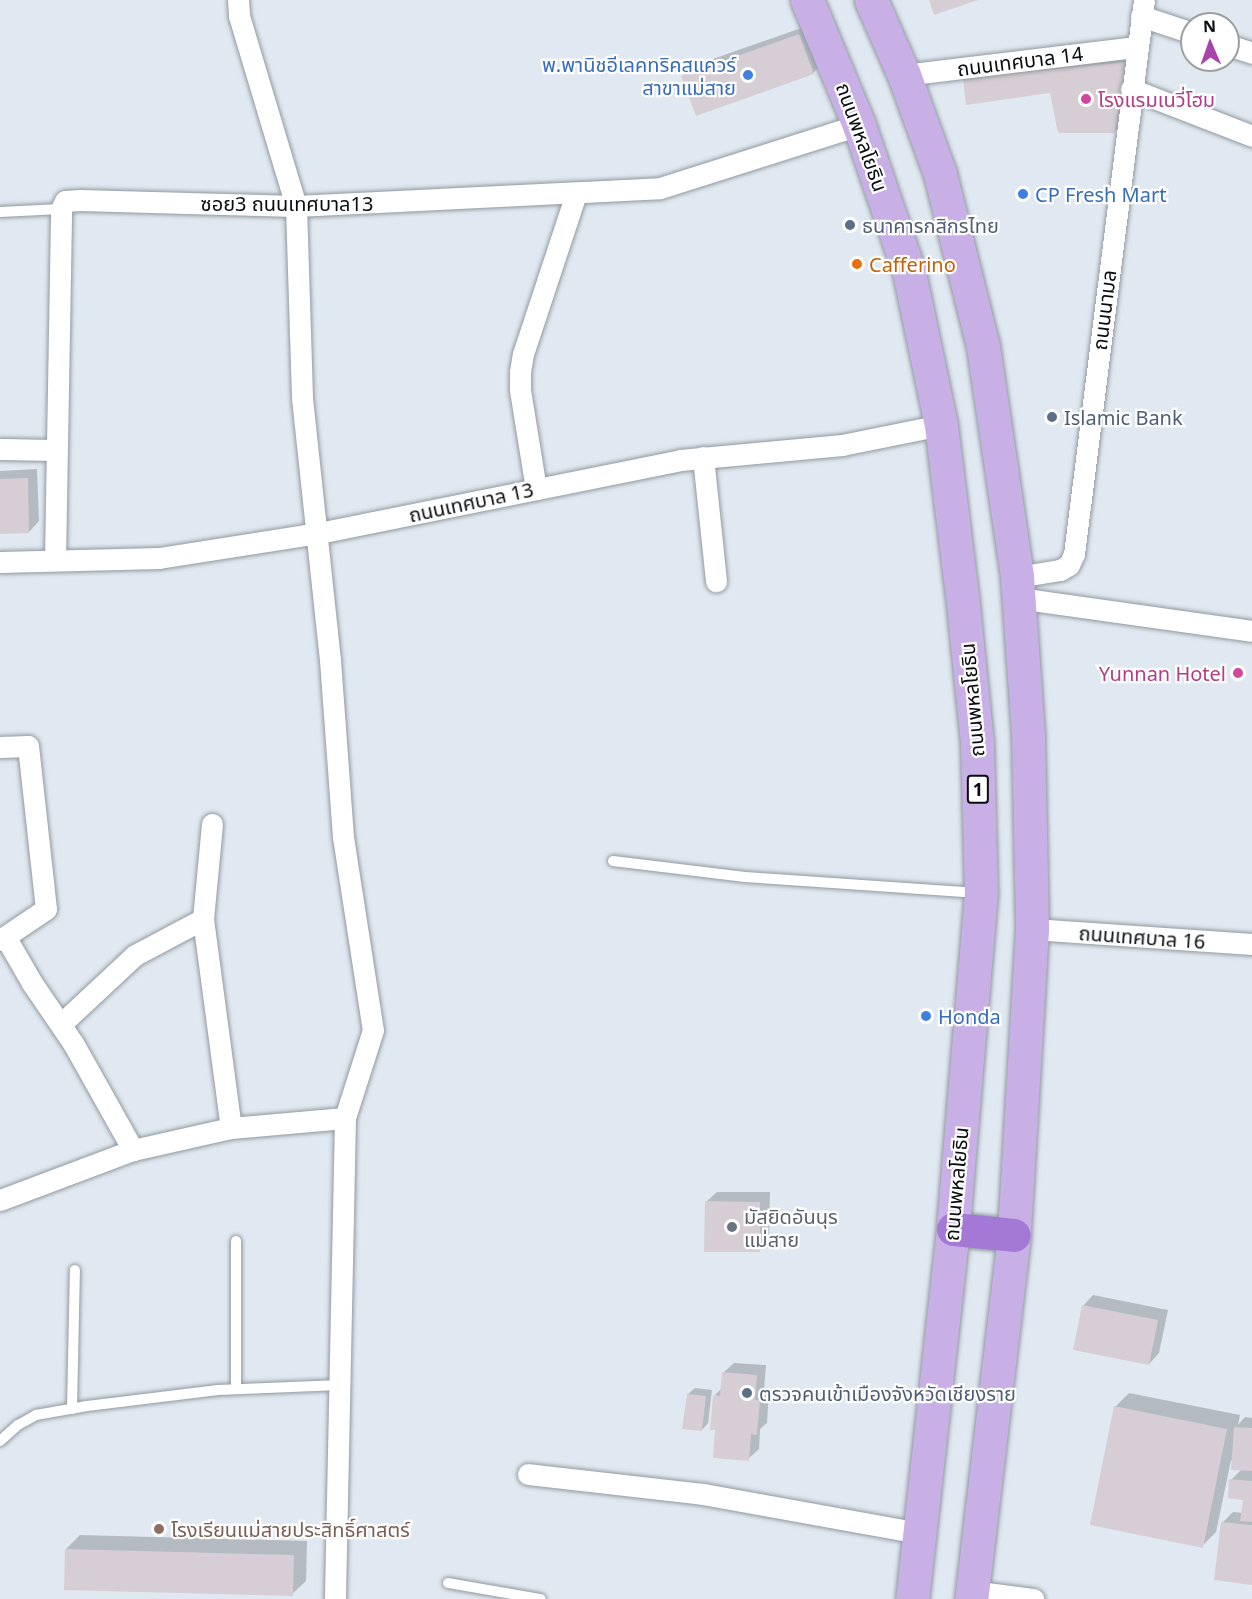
<!DOCTYPE html>
<html>
<head>
<meta charset="utf-8">
<style>
	body { margin:0 }
	#map { position:relative; width:1252px; height:1599px; overflow:hidden; background:#e0e9f1; font-family:"Noto Sans","Noto Sans Thai",sans-serif }
	div>[style] { position:absolute }
	[style*='--x'] { left:calc(var(--x)*1px); top:calc(var(--y)*1px); width:calc(var(--w)*1px); rotate:calc(var(--a)*1deg) }
	.shadow>* { inset:0; background:#0003 }
	.building>* { inset:0; background:#d7cdd4 }
	.roads { filter:drop-shadow(0 0 2px #9199a0) drop-shadow(0 0 2px #9199a0) }
	.lane>* { height:10px; margin:-5px; padding:0 5px; transform-origin:5px; border-radius:5px; background:#fff }
	.street>* { height:21px; margin:-10.5px; padding:0 10.5px; transform-origin:10.5px; border-radius:10.5px; background:#fff }
	.primary>* { height:33px; margin:-16.5px; padding:0 16.5px; transform-origin:16.5px; border-radius:16.5px; background:#c8afe6 }
	.highway>* { height:33px; margin:-16.5px; padding:0 16.5px; transform-origin:16.5px; border-radius:16.5px; background:#a479d6 }
	.dots>* { width:16px; height:16px; translate:-50% -50%; box-sizing:border-box; border:3px solid #fff; border-radius:50% }
	span { translate:-50% -50%; white-space:nowrap; text-align:center; line-height:1.15; -webkit-text-stroke:4.5px #fff; paint-order:stroke }
	.shield-label span { padding:2px 4px; background:#fff; border:2px solid; border-radius:4px; -webkit-text-stroke-width:0 }
	.shield-label { font-size:18px; color:#090c0f; font-weight:700 }
	.street-label { font-size:20px; color:#090c0f }
	.shop-label { font-size:20px; color:#366cbe }
	.right { translate:-100% -50%; text-align:right }
	.left { translate:0 -50%; text-align:left }
	.hotel-label { font-size:20px; color:#b23c85 }
	.service-label { font-size:20px; color:#4e5e75 }
	.food-label { font-size:20px; color:#c56008 }
	.worship-label { font-size:20px; color:#5b616d }
	.education-label { font-size:20px; color:#785e54 }
	.north { position:absolute; left:1180px; top:12px; width:60px; height:60px; box-sizing:border-box; background:#fff; border:2px solid #9d9e9f; border-radius:50%; rotate:358deg; font-size:16px; font-weight:700; line-height:24px; text-align:center; color:#090c0f }
	.north::after { content:''; display:block; margin:auto; width:21px; height:27px; background:#a844a9; clip-path:polygon(50% 0,100% 100%,50% 72%,0 100%) }
</style>
</head>
<body>
<div id="map">
	<div class="shadow">
		<div style="clip-path:polygon(810px 25px,823px 63px,813px 73px,683px 76px,693px 66px)"></div>
		<div style="clip-path:polygon(1140px 49px,1128px 118px,1114px 132px,1051px 91px,965px 78px)"></div>
		<div style="clip-path:polygon(37px 469px,39px 521px,29px 532px,0 533px,0 471px)"></div>
		<div style="clip-path:polygon(717px 1192px,770px 1192px,769px 1240px,759px 1251px,706px 1202px)"></div>
		<div style="clip-path:polygon(1093px 1295px,1168px 1310px,1159px 1353px,1149px 1364px,1083px 1306px)"></div>
		<div style="clip-path:polygon(734px 1363px,766px 1365px,764px 1390px,769px 1390px,767px 1423px,760px 1429px,759px 1449px,748px 1459px,717px 1429px,714px 1396px,722px 1388px,723px 1373px)"></div>
		<div style="clip-path:polygon(695px 1388px,712px 1390px,708px 1423px,702px 1430px,688px 1394px)"></div>
		<div style="clip-path:polygon(1129px 1393px,1240px 1415px,1238px 1425px,1245px 1417px,1252px 1418px,1252px 1583px,1222px 1523px,1233px 1512px,1243px 1513px,1244px 1498px,1231px 1480px,1242px 1469px,1231px 1460px,1216px 1532px,1202px 1546px,1115px 1407px)"></div>
		<div style="clip-path:polygon(80px 1535px,307px 1541px,306px 1581px,292px 1594px,66px 1549px)"></div>
	</div>
	<div class="building">
		<div style="clip-path:polygon(929px 0,978px 0,934px 15px)"></div>
		<div style="clip-path:polygon(799px 34px,814px 74px,696px 116px,681px 76px)"></div>
		<div style="clip-path:polygon(1127px 62px,1115px 133px,1058px 133px,1050px 93px,966px 105px,963px 78px)"></div>
		<div style="clip-path:polygon(28px 478px,29px 533px,0 534px,0 479px)"></div>
		<div style="clip-path:polygon(705px 1201px,760px 1202px,760px 1252px,704px 1252px)"></div>
		<div style="clip-path:polygon(1082px 1305px,1158px 1320px,1149px 1365px,1073px 1350px)"></div>
		<div style="clip-path:polygon(722px 1372px,757px 1375px,755px 1400px,760px 1400px,757px 1435px,751px 1434px,749px 1461px,713px 1458px,715px 1430px,710px 1430px,713px 1395px,720px 1396px)"></div>
		<div style="clip-path:polygon(687px 1394px,706px 1396px,702px 1431px,682px 1429px)"></div>
		<div style="clip-path:polygon(1114px 1406px,1227px 1429px,1203px 1548px,1090px 1525px)"></div>
		<div style="clip-path:polygon(1234px 1427px,1252px 1428px,1252px 1471px,1231px 1470px)"></div>
		<div style="clip-path:polygon(1229px 1479px,1252px 1481px,1252px 1522px,1240px 1521px,1243px 1500px,1228px 1498px)"></div>
		<div style="clip-path:polygon(1221px 1522px,1252px 1525px,1252px 1585px,1214px 1580px)"></div>
		<div style="clip-path:polygon(65px 1549px,294px 1555px,293px 1596px,64px 1590px)"></div>
	</div>
	<div class="roads">
		<div class="lane">
			<div style="--x:0;--y:212;--w:61;--a:-2.8"></div>
			<div style="--x:613;--y:861;--w:133;--a:6.9"></div>
			<div style="--x:745;--y:877;--w:234;--a:3.9"></div>
			<div style="--x:236;--y:1241;--w:148;--a:90"></div>
			<div style="--x:72;--y:1409;--w:139;--a:-88.8"></div>
			<div style="--x:0;--y:1441;--w:24;--a:-42"></div>
			<div style="--x:18;--y:1425;--w:21;--a:-29"></div>
			<div style="--x:36;--y:1415;--w:52;--a:-10"></div>
			<div style="--x:87;--y:1406;--w:132;--a:-7"></div>
			<div style="--x:218;--y:1390;--w:122;--a:-2.3"></div>
			<div style="--x:448;--y:1583;--w:94;--a:9.8"></div>
		</div>
		<div class="street">
			<div style="--x:238;--y:0;--w:16;--a:86"></div>
			<div style="--x:239;--y:16;--w:198;--a:73.3"></div>
			<div style="--x:296;--y:206;--w:192;--a:88.2"></div>
			<div style="--x:302;--y:398;--w:263;--a:83.9"></div>
			<div style="--x:330;--y:660;--w:177;--a:85.8"></div>
			<div style="--x:343;--y:837;--w:195;--a:81.2"></div>
			<div style="--x:373;--y:1030;--w:92;--a:107.7"></div>
			<div style="--x:345;--y:1118;--w:481;--a:91.2"></div>
			<div style="--x:1141;--y:16;--w:54;--a:18.4"></div>
			<div style="--x:1228;--y:45;--w:25;--a:18"></div>
			<div style="--x:904;--y:75;--w:234;--a:-6.9"></div>
			<div style="--x:1131;--y:89;--w:130;--a:21.2"></div>
			<div style="--x:0;--y:449;--w:56;--a:1"></div>
			<div style="--x:703;--y:457;--w:125;--a:84"></div>
			<div style="--x:536;--y:489;--w:100;--a:-99.2"></div>
			<div style="--x:520;--y:390;--w:18;--a:-90"></div>
			<div style="--x:520;--y:372;--w:18;--a:-81"></div>
			<div style="--x:523;--y:354;--w:169;--a:-71.7"></div>
			<div style="--x:55;--y:560;--w:351;--a:-89"></div>
			<div style="--x:61;--y:209;--w:9;--a:-63"></div>
			<div style="--x:65;--y:201;--w:15;--a:-4"></div>
			<div style="--x:80;--y:200;--w:216;--a:1.6"></div>
			<div style="--x:296;--y:206;--w:364;--a:-2.8"></div>
			<div style="--x:660;--y:188;--w:209;--a:-17.6"></div>
			<div style="--x:0;--y:562;--w:159;--a:-1.4"></div>
			<div style="--x:159;--y:558;--w:162;--a:-8.9"></div>
			<div style="--x:319;--y:533;--w:368;--a:-11.4"></div>
			<div style="--x:680;--y:460;--w:163;--a:-5.3"></div>
			<div style="--x:842;--y:445;--w:101;--a:-11.4"></div>
			<div style="--x:1017;--y:577;--w:44;--a:-9.2"></div>
			<div style="--x:1060;--y:570;--w:10;--a:-29"></div>
			<div style="--x:1069;--y:565;--w:12;--a:-66"></div>
			<div style="--x:1074;--y:554;--w:558;--a:-82.8"></div>
			<div style="--x:1018;--y:598;--w:236;--a:8"></div>
			<div style="--x:0;--y:747;--w:28;--a:-2"></div>
			<div style="--x:28;--y:746;--w:164;--a:83.7"></div>
			<div style="--x:46;--y:909;--w:55;--a:146"></div>
			<div style="--x:212;--y:824;--w:95;--a:95.4"></div>
			<div style="--x:203;--y:919;--w:211;--a:82.4"></div>
			<div style="--x:1032;--y:929;--w:221;--a:3.9"></div>
			<div style="--x:6;--y:938;--w:52;--a:60"></div>
			<div style="--x:32;--y:983;--w:73;--a:55.7"></div>
			<div style="--x:73;--y:1043;--w:123;--a:60.7"></div>
			<div style="--x:61;--y:1024;--w:101;--a:-43"></div>
			<div style="--x:135;--y:955;--w:77;--a:-27.9"></div>
			<div style="--x:0;--y:1200;--w:142;--a:-20.6"></div>
			<div style="--x:133;--y:1150;--w:100;--a:-12.7"></div>
			<div style="--x:231;--y:1128;--w:114;--a:-5"></div>
			<div style="--x:528;--y:1474;--w:176;--a:6.5"></div>
			<div style="--x:703;--y:1494;--w:220;--a:10.2"></div>
			<div style="--x:972;--y:1591;--w:62;--a:7.5"></div>
		</div>
		<div class="primary">
			<div style="--x:807;--y:0;--w:135;--a:67.4"></div>
			<div style="--x:859;--y:125;--w:155;--a:71.2"></div>
			<div style="--x:909;--y:272;--w:156;--a:78.2"></div>
			<div style="--x:941;--y:425;--w:171;--a:83"></div>
			<div style="--x:962;--y:595;--w:149;--a:84.2"></div>
			<div style="--x:977;--y:743;--w:150;--a:88.5"></div>
			<div style="--x:981;--y:893;--w:337;--a:94.8"></div>
			<div style="--x:953;--y:1229;--w:372;--a:96.3"></div>
			<div style="--x:871;--y:0;--w:82;--a:66.3"></div>
			<div style="--x:904;--y:75;--w:105;--a:70"></div>
			<div style="--x:940;--y:174;--w:177;--a:76"></div>
			<div style="--x:983;--y:346;--w:233;--a:81.6"></div>
			<div style="--x:1017;--y:577;--w:159;--a:86"></div>
			<div style="--x:1028;--y:736;--w:193;--a:88.8"></div>
			<div style="--x:1032;--y:929;--w:307;--a:93.4"></div>
			<div style="--x:1014;--y:1235;--w:367;--a:96.7"></div>
		</div>
		<div class="highway">
			<div style="--x:953;--y:1229;--w:61;--a:5.6"></div>
		</div>
	</div>
	<div class="dots">
		<div style="left:748px;top:75px;background:#3f7fe0"></div>
		<div style="left:1086px;top:99px;background:#d1479c"></div>
		<div style="left:1023px;top:194px;background:#3f7fe0"></div>
		<div style="left:850px;top:225px;background:#5c6f8a"></div>
		<div style="left:857px;top:264px;background:#e8710a"></div>
		<div style="left:1052px;top:417px;background:#5c6f8a"></div>
		<div style="left:1238px;top:673px;background:#d1479c"></div>
		<div style="left:926px;top:1016px;background:#3f7fe0"></div>
		<div style="left:732px;top:1227px;background:#6b7280"></div>
		<div style="left:747px;top:1393px;background:#5c6f8a"></div>
		<div style="left:159px;top:1529px;background:#8d6e63"></div>
	</div>
	<div class="shield-label">
		<span style="left:978px;top:789px">1</span>
	</div>
	<div class="street-label">
		<span style="left:1020px;top:61px;rotate:-7deg">ถนนเทศบาล 14</span>
		<span style="left:862px;top:137px;rotate:70deg">ถนนพหลโยธิน</span>
		<span style="left:287px;top:203px">ซอย3 ถนนเทศบาล13</span>
		<span style="left:1104px;top:310px;rotate:-83deg">ถนนนามล</span>
		<span style="left:471px;top:502px;rotate:-12deg">ถนนเทศบาล 13</span>
		<span style="left:972px;top:700px;rotate:-95deg">ถนนพหลโยธิน</span>
		<span style="left:1142px;top:937px;rotate:4deg">ถนนเทศบาล 16</span>
		<span style="left:956px;top:1184px;rotate:-85deg">ถนนพหลโยธิน</span>
	</div>
	<div class="shop-label">
		<span class="right" style="left:736px;top:76px">พ.พานิชอีเลคทริคสแควร์<br>สาขาแม่สาย</span>
		<span class="left" style="left:1035px;top:194px">CP Fresh Mart</span>
		<span class="left" style="left:938px;top:1016px">Honda</span>
	</div>
	<div class="hotel-label">
		<span class="left" style="left:1098px;top:99px">โรงแรมเนวี่โฮม</span>
		<span class="right" style="left:1226px;top:673px">Yunnan Hotel</span>
	</div>
	<div class="service-label">
		<span class="left" style="left:862px;top:225px">ธนาคารกสิกรไทย</span>
		<span class="left" style="left:1064px;top:417px">Islamic Bank</span>
		<span class="left" style="left:759px;top:1393px">ตรวจคนเข้าเมืองจังหวัดเชียงราย</span>
	</div>
	<div class="food-label">
		<span class="left" style="left:869px;top:264px">Cafferino</span>
	</div>
	<div class="worship-label">
		<span class="left" style="left:744px;top:1228px">มัสยิดอันนุร<br>แม่สาย</span>
	</div>
	<div class="education-label">
		<span class="left" style="left:171px;top:1529px">โรงเรียนแม่สายประสิทธิ์ศาสตร์</span>
	</div>
	<div class="north">N</div>
</div>
</body>
</html>
